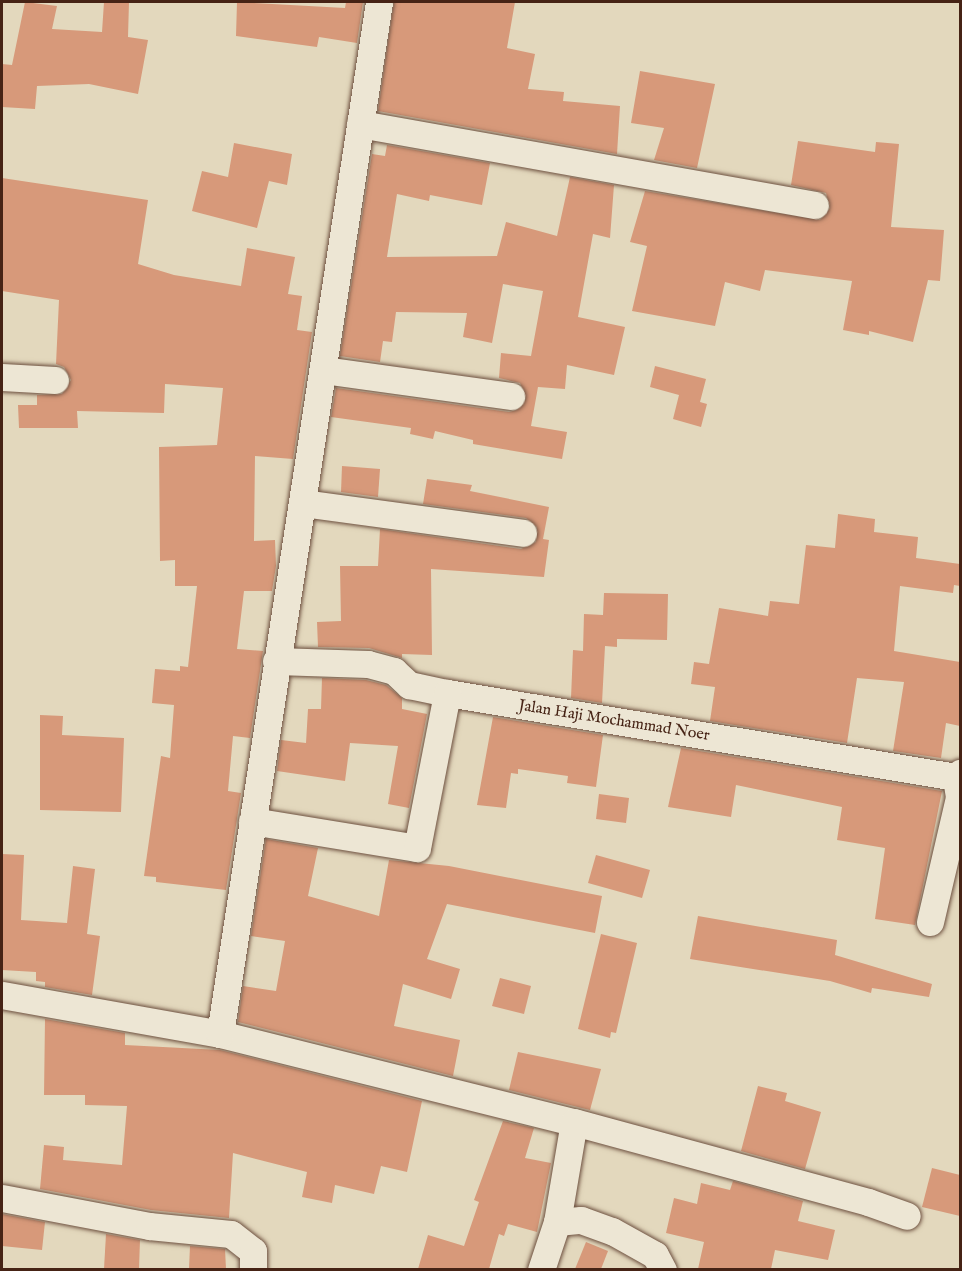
<!DOCTYPE html>
<html>
<head>
<meta charset="utf-8">
<style>
	body { margin:0 }
	#map { position:relative; width:962px; height:1271px; overflow:hidden; background:#e3d8bd; font-family:"IM FELL English",serif }
	div>[style] { position:absolute }
	[style*='--x'] { left:calc(var(--x)*1px); top:calc(var(--y)*1px); width:calc(var(--w)*1px); rotate:calc(var(--a)*1deg) }
	.building>* { inset:0; background:#d7997a }
	.roads { filter:drop-shadow(0 0 2px #6d503f) drop-shadow(0 0 2px #6d503f) }
	.minor>* { height:27px; margin:-13.5px; padding:0 13.5px; transform-origin:13.5px; border-radius:13.5px; background:#ede6d4 }
	span { translate:-50% -50%; white-space:nowrap; text-align:center; line-height:1.15; -webkit-text-stroke:6px #ede6d4; paint-order:stroke }
	.street-label { font-size:16px; color:#462315 }
	.frame { position:absolute; inset:0; border:3px solid #462315; pointer-events:none }
</style>
</head>
<body>
<div id="map">
	<div class="building">
		<div style="clip-path:polygon(25px 2px,57px 6px,52px 29px,102px 32px,104px 2px,129px 2px,128px 37px,148px 40px,138px 94px,89px 84px,37px 86px,35px 109px,2px 107px,2px 64px,12px 65px)"></div>
		<div style="clip-path:polygon(237px 2px,345px 8px,346px 2px,363px 2px,357px 43px,319px 37px,317px 47px,236px 36px)"></div>
		<div style="clip-path:polygon(394px 2px,515px 2px,507px 48px,535px 54px,528px 89px,564px 92px,563px 101px,620px 106px,617px 154px,378px 111px)"></div>
		<div style="clip-path:polygon(640px 71px,715px 84px,697px 168px,654px 160px,664px 128px,631px 123px)"></div>
		<div style="clip-path:polygon(798px 141px,875px 152px,876px 142px,899px 144px,891px 227px,944px 230px,940px 281px,928px 280px,913px 342px,869px 331px,869px 335px,843px 330px,852px 281px,765px 270px,760px 291px,725px 282px,715px 326px,632px 311px,647px 246px,630px 242px,645px 191px,820px 220px,830px 208px,826px 193px,791px 185px)"></div>
		<div style="clip-path:polygon(234px 143px,292px 154px,287px 185px,269px 181px,257px 228px,192px 211px,202px 171px,228px 177px)"></div>
		<div style="clip-path:polygon(387px 145px,490px 163px,482px 205px,430px 195px,429px 201px,397px 194px,387px 257px,497px 256px,506px 222px,557px 236px,570px 177px,614px 185px,610px 238px,593px 234px,578px 317px,625px 327px,614px 375px,567px 365px,565px 389px,538px 387px,531px 426px,567px 432px,562px 459px,473px 444px,473px 440px,435px 431px,433px 439px,410px 434px,411px 428px,331px 417px,336px 388px,509px 412px,517px 410px,526px 399px,520px 383px,499px 378px,501px 353px,531px 356px,543px 291px,503px 284px,492px 343px,463px 337px,467px 313px,396px 312px,392px 342px,383px 341px,380px 362px,340px 356px,372px 154px,385px 156px)"></div>
		<div style="clip-path:polygon(2px 178px,148px 200px,138px 264px,174px 275px,241px 286px,247px 248px,295px 257px,288px 294px,302px 296px,297px 330px,312px 332px,293px 459px,255px 456px,254px 541px,275px 540px,276px 566px,272px 591px,244px 591px,237px 649px,263px 651px,250px 738px,233px 736px,228px 791px,241px 793px,226px 890px,156px 882px,156px 877px,144px 876px,161px 756px,170px 758px,174px 705px,152px 703px,155px 669px,180px 671px,180px 666px,188px 667px,197px 586px,175px 586px,175px 560px,160px 561px,159px 447px,217px 445px,223px 388px,165px 384px,164px 413px,77px 411px,78px 428px,19px 428px,18px 405px,37px 405px,37px 395px,62px 394px,71px 380px,64px 367px,56px 364px,59px 300px,2px 291px)"></div>
		<div style="clip-path:polygon(655px 366px,706px 379px,700px 402px,707px 404px,701px 427px,673px 419px,679px 395px,650px 387px)"></div>
		<div style="clip-path:polygon(342px 466px,380px 469px,378px 497px,341px 492px)"></div>
		<div style="clip-path:polygon(427px 479px,472px 485px,470px 491px,549px 507px,543px 539px,549px 540px,544px 577px,431px 569px,432px 655px,402px 654px,402px 658px,369px 648px,318px 647px,317px 622px,341px 621px,340px 566px,378px 566px,380px 529px,521px 549px,536px 542px,537px 527px,526px 518px,423px 504px)"></div>
		<div style="clip-path:polygon(838px 514px,875px 519px,874px 532px,918px 537px,916px 558px,960px 564px,960px 586px,954px 585px,953px 593px,900px 586px,894px 651px,960px 662px,960px 726px,946px 723px,941px 758px,893px 751px,904px 682px,857px 678px,847px 743px,710px 721px,715px 687px,691px 684px,694px 662px,709px 664px,719px 608px,768px 616px,770px 601px,799px 604px,806px 545px,835px 548px)"></div>
		<div style="clip-path:polygon(604px 593px,668px 594px,667px 640px,617px 639px,617px 647px,605px 646px,602px 703px,571px 698px,573px 650px,583px 651px,584px 614px,603px 615px)"></div>
		<div style="clip-path:polygon(322px 678px,366px 680px,386px 685px,402px 698px,402px 709px,427px 714px,409px 808px,388px 804px,398px 746px,350px 743px,345px 781px,277px 771px,281px 740px,306px 743px,308px 709px,321px 709px)"></div>
		<div style="clip-path:polygon(40px 715px,63px 716px,62px 735px,124px 738px,121px 812px,40px 810px)"></div>
		<div style="clip-path:polygon(493px 717px,603px 735px,596px 787px,567px 783px,568px 776px,518px 769px,518px 774px,511px 773px,506px 808px,477px 805px)"></div>
		<div style="clip-path:polygon(681px 748px,942px 791px,915px 925px,875px 919px,885px 848px,837px 840px,842px 807px,736px 785px,731px 817px,668px 807px)"></div>
		<div style="clip-path:polygon(599px 794px,629px 798px,626px 823px,596px 819px)"></div>
		<div style="clip-path:polygon(266px 839px,318px 848px,308px 896px,379px 916px,389px 860px,449px 866px,602px 896px,595px 933px,447px 904px,427px 959px,460px 969px,451px 999px,403px 984px,394px 1026px,460px 1040px,453px 1076px,238px 1022px,243px 986px,276px 991px,285px 941px,251px 936px)"></div>
		<div style="clip-path:polygon(2px 854px,24px 855px,21px 920px,67px 923px,73px 866px,95px 869px,87px 934px,100px 936px,92px 995px,45px 987px,45px 982px,36px 981px,36px 972px,2px 970px)"></div>
		<div style="clip-path:polygon(596px 855px,650px 870px,642px 898px,588px 883px)"></div>
		<div style="clip-path:polygon(698px 916px,837px 940px,835px 955px,932px 984px,929px 997px,872px 988px,871px 993px,830px 981px,690px 959px)"></div>
		<div style="clip-path:polygon(601px 934px,637px 943px,616px 1033px,611px 1032px,610px 1038px,578px 1029px)"></div>
		<div style="clip-path:polygon(500px 978px,531px 986px,524px 1014px,492px 1006px)"></div>
		<div style="clip-path:polygon(45px 1019px,125px 1033px,125px 1045px,220px 1050px,422px 1101px,407px 1172px,381px 1166px,374px 1194px,335px 1185px,332px 1203px,302px 1197px,307px 1172px,233px 1153px,229px 1218px,151px 1210px,40px 1189px,44px 1145px,64px 1147px,63px 1160px,122px 1165px,127px 1106px,85px 1105px,85px 1095px,44px 1095px)"></div>
		<div style="clip-path:polygon(518px 1052px,601px 1069px,590px 1110px,509px 1090px)"></div>
		<div style="clip-path:polygon(758px 1086px,787px 1093px,785px 1101px,821px 1112px,805px 1169px,741px 1151px)"></div>
		<div style="clip-path:polygon(503px 1121px,534px 1128px,525px 1158px,551px 1163px,537px 1232px,508px 1224px,504px 1236px,499px 1234px,489px 1269px,418px 1269px,428px 1235px,464px 1246px,479px 1202px,474px 1200px)"></div>
		<div style="clip-path:polygon(932px 1168px,960px 1175px,960px 1216px,922px 1207px)"></div>
		<div style="clip-path:polygon(733px 1181px,803px 1201px,798px 1221px,835px 1230px,828px 1260px,775px 1250px,771px 1269px,698px 1269px,704px 1242px,666px 1233px,674px 1198px,697px 1204px,701px 1183px,730px 1190px)"></div>
		<div style="clip-path:polygon(2px 1214px,45px 1222px,42px 1250px,2px 1246px)"></div>
		<div style="clip-path:polygon(106px 1234px,140px 1240px,139px 1269px,104px 1269px)"></div>
		<div style="clip-path:polygon(586px 1242px,608px 1251px,601px 1269px,575px 1269px)"></div>
		<div style="clip-path:polygon(190px 1246px,225px 1249px,226px 1269px,189px 1269px)"></div>
	</div>
	<div class="roads">
		<div class="minor">
			<div style="--x:360;--y:124;--w:462;--a:10.1"></div>
			<div style="--x:323;--y:370;--w:190;--a:7.9"></div>
			<div style="--x:2;--y:377;--w:53;--a:3.2"></div>
			<div style="--x:302;--y:503;--w:223;--a:7.7"></div>
			<div style="--x:276;--y:661;--w:92;--a:1.9"></div>
			<div style="--x:368;--y:664;--w:27;--a:15"></div>
			<div style="--x:394;--y:671;--w:21;--a:43"></div>
			<div style="--x:409;--y:685;--w:39;--a:12"></div>
			<div style="--x:447;--y:693;--w:516;--a:9.37"></div>
			<div style="--x:252;--y:821;--w:167;--a:9.3"></div>
			<div style="--x:417;--y:848;--w:158;--a:-79"></div>
			<div style="--x:930;--y:922;--w:128;--a:-76.9"></div>
			<div style="--x:959;--y:797;--w:20;--a:-99"></div>
			<div style="--x:956;--y:777;--w:6;--a:-45"></div>
			<div style="--x:2;--y:995;--w:221;--a:10.1"></div>
			<div style="--x:220;--y:1034;--w:365;--a:14"></div>
			<div style="--x:574;--y:1122;--w:305;--a:15.2"></div>
			<div style="--x:868;--y:1202;--w:41;--a:19.7"></div>
			<div style="--x:220;--y:1034;--w:1044;--a:-81.24"></div>
			<div style="--x:2;--y:1198;--w:150;--a:10.8"></div>
			<div style="--x:149;--y:1226;--w:82;--a:5.6"></div>
			<div style="--x:231;--y:1234;--w:28;--a:38"></div>
			<div style="--x:253;--y:1251;--w:19;--a:90"></div>
			<div style="--x:557;--y:1222;--w:24;--a:-5"></div>
			<div style="--x:581;--y:1220;--w:33;--a:20"></div>
			<div style="--x:612;--y:1231;--w:49;--a:29.2"></div>
			<div style="--x:655;--y:1255;--w:17;--a:62"></div>
			<div style="--x:541;--y:1270;--w:51;--a:-71.6"></div>
			<div style="--x:557;--y:1222;--w:101;--a:-80.4"></div>
		</div>
	</div>
	<div class="street-label">
		<span style="left:614px;top:721px;rotate:9deg">Jalan Haji Mochammad Noer</span>
	</div>
	<div class="frame"></div>
</div>
</body>
</html>
